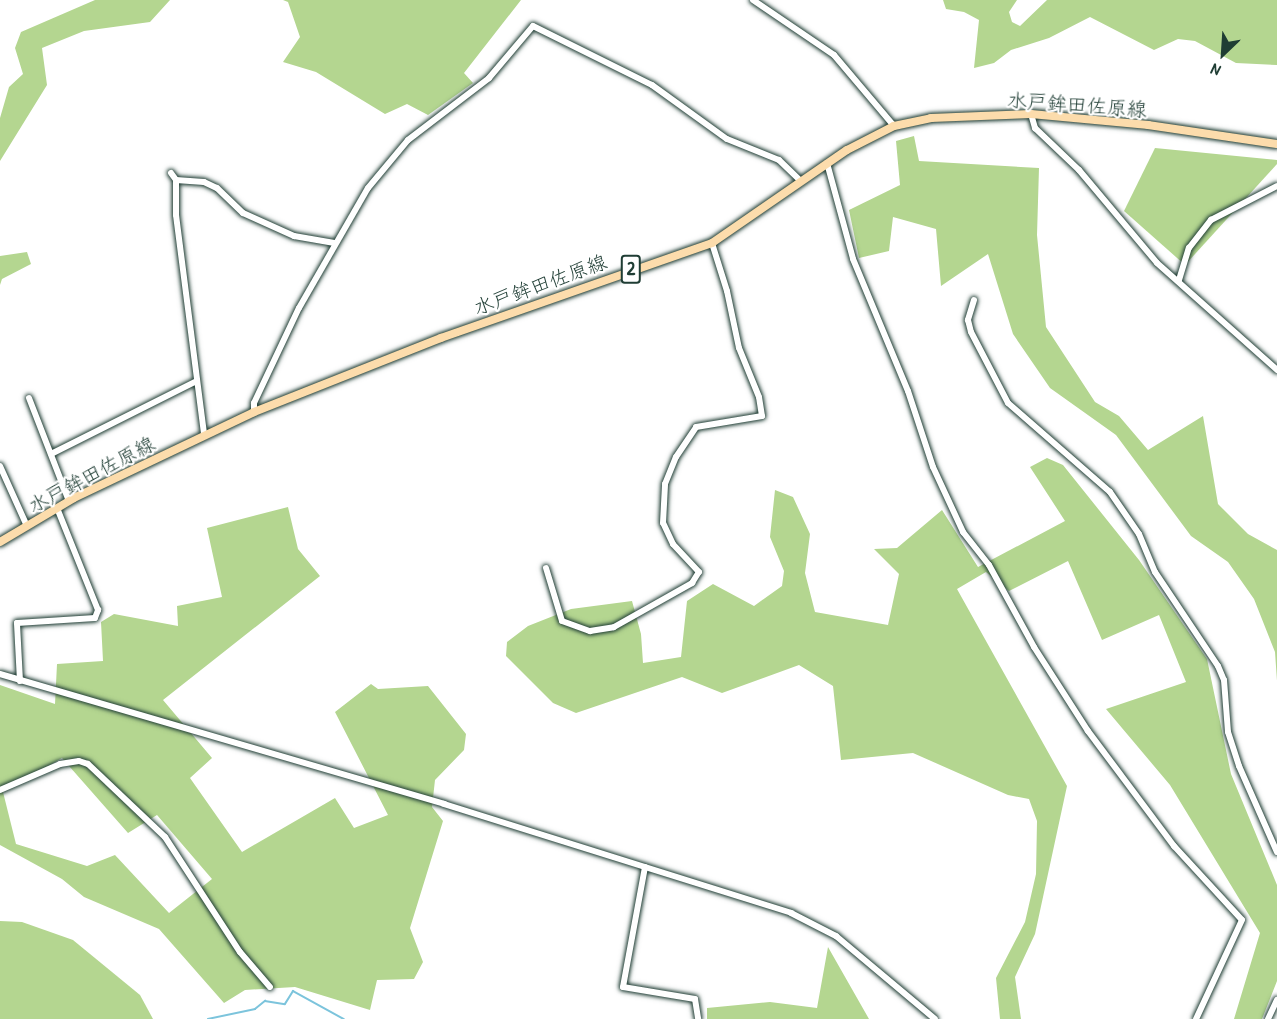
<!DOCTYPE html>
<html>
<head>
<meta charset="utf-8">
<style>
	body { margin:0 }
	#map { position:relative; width:1277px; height:1019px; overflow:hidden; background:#fff; font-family:"Patrick Hand","Klee One",sans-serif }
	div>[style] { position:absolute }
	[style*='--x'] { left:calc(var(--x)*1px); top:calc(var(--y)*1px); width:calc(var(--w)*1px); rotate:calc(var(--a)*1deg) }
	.green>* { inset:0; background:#b4d690 }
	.stream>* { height:1.5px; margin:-0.75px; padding:0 0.75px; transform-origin:0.75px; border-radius:0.75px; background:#7cc4dc }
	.roads { filter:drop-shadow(0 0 2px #1f3d34) drop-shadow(0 0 2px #1f3d34) }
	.minor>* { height:6px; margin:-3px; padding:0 3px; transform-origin:3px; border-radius:3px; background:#fff }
	.major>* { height:8px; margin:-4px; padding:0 4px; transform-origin:4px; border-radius:4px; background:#fcdcac }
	span { translate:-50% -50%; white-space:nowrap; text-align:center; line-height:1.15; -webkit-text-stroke:4.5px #fff; paint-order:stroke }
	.shield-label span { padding:2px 4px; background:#fff; border:2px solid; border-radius:4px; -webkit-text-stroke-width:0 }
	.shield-label { font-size:18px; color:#1f3d34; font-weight:700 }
	.street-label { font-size:20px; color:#1f3d34 }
	.north { position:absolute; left:1193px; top:24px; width:60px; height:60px; -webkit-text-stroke:4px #fff; paint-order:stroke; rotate:205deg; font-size:16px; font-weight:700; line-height:24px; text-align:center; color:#1f3d34 }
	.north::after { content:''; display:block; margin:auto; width:21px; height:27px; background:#1f3d34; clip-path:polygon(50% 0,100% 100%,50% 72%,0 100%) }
</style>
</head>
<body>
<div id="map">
	<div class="green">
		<div style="clip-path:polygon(95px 0,170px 0,150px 22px,84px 31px,42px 48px,47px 85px,0 161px,0 118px,9px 87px,23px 74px,15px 48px,21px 32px)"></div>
		<div style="clip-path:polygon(283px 0,521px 0,464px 73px,473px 83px,428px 115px,407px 104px,385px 114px,316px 72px,283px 62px,300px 37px,288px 2px)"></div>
		<div style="clip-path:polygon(943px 0,1017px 0,1009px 12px,1012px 22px,1020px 26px,1047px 0,1277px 0,1277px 65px,1236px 63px,1195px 41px,1178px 39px,1154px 50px,1090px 17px,1049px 38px,1011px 50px,994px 63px,974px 68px,979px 20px,964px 12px,946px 9px)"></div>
		<div style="clip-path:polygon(914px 136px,919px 161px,1039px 168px,1037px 235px,1046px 327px,1095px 402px,1119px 416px,1148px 450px,1203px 416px,1218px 504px,1248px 534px,1277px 550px,1277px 681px,1275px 652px,1254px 599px,1228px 562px,1191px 536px,1116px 435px,1050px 388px,1013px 334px,988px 254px,941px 286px,936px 229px,893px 217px,889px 251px,859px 258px,849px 210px,900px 185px,896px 141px)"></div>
		<div style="clip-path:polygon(1155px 148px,1277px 160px,1277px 164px,1185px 265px,1124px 211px)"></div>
		<div style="clip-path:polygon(27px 252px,31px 264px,2px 279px,0 285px,0 256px)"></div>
		<div style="clip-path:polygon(1047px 458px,1063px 465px,1139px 560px,1207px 659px,1231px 774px,1277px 885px,1277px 981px,1262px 1019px,1234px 1019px,1260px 933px,1170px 785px,1106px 709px,1186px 682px,1159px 615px,1102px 640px,1068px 561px,1009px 591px,986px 572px,957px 589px,1067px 786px,1035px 934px,1015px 977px,1021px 1019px,1000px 1019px,996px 978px,1025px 922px,1036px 874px,1037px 821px,1029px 799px,1008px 795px,913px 753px,841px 760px,833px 686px,799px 665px,722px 693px,682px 677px,576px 713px,553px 703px,506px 656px,507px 642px,528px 626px,571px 609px,632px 601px,641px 634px,643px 663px,681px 657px,687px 601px,713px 584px,754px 606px,782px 586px,784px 571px,770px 537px,775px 490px,793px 497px,810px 534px,805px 573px,815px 612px,888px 625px,899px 574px,874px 549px,897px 548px,942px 510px,978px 567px,1065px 521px,1030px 467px)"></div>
		<div style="clip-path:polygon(evenodd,288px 507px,298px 549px,320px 576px,163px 700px,212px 758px,190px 778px,242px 852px,335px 798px,354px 828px,388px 815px,335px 712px,371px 684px,378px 689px,428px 686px,466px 734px,464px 750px,435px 780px,432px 807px,443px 821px,410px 928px,423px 962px,414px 979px,377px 980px,370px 1010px,295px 987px,245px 990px,224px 1003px,159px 929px,84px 897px,62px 879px,0 845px,0 685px,55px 704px,57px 664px,103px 661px,101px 622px,114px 614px,178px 626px,177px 606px,222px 597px,207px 528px,288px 507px,62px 758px,128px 833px,157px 815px,212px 879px,169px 913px,115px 855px,87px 866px,16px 844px,3px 792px,62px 758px)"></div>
		<div style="clip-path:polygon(0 921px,22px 922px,73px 940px,140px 995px,153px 1019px,0 1019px)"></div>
		<div style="clip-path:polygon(828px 947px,869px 1019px,707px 1019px,707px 1008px,770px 1002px,817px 1008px)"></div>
	</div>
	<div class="stream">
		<div style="--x:208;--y:1019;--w:48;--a:-12"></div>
		<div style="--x:255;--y:1009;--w:13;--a:-39"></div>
		<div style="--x:265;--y:1001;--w:20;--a:9"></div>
		<div style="--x:285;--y:1004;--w:15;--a:-58"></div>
		<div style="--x:293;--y:991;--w:58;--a:28.8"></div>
	</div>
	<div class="roads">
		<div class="minor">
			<div style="--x:753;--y:0;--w:98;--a:34.2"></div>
			<div style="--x:834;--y:55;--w:93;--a:49.8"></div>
			<div style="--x:1031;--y:114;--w:15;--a:74"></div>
			<div style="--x:1035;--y:128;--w:61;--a:43.7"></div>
			<div style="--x:1079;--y:170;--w:121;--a:50"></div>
			<div style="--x:1157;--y:263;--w:161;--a:41.7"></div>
			<div style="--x:827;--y:163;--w:99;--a:74.8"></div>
			<div style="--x:853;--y:259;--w:143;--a:67.4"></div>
			<div style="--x:908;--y:391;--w:80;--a:71.8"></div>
			<div style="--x:933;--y:467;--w:72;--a:65.2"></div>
			<div style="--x:963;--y:532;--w:42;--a:51.8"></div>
			<div style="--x:989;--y:565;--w:94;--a:61.2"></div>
			<div style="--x:1034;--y:647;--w:100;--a:57.3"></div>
			<div style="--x:1088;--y:731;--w:144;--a:53.2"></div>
			<div style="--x:1174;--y:846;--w:100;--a:47.4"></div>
			<div style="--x:1242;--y:920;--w:109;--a:114.9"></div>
			<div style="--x:171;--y:173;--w:9;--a:54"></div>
			<div style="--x:176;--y:180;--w:35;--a:90"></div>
			<div style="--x:176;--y:215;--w:222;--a:82.7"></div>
			<div style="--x:176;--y:180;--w:28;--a:4"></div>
			<div style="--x:204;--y:182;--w:14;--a:25"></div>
			<div style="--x:217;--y:188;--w:36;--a:44"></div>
			<div style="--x:243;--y:213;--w:56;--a:24.3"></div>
			<div style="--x:294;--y:236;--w:41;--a:9.9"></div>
			<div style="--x:1179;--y:280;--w:34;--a:-73"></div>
			<div style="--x:1189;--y:248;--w:36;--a:-52"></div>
			<div style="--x:1211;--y:220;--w:74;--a:-27.3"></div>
			<div style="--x:974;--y:300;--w:21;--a:107"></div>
			<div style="--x:968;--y:320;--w:12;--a:76"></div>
			<div style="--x:971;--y:332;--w:80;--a:62.5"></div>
			<div style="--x:1008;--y:403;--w:135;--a:41.1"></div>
			<div style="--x:1110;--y:492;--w:51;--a:55.4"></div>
			<div style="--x:1139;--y:534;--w:41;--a:67.2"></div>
			<div style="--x:1155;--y:572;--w:113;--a:56.2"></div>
			<div style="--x:1218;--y:666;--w:15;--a:67"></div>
			<div style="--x:1224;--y:680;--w:52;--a:85.6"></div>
			<div style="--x:1228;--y:732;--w:36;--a:72"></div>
			<div style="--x:1239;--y:766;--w:94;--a:66.2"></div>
			<div style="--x:29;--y:398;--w:110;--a:68.8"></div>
			<div style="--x:254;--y:412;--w:9;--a:-90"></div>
			<div style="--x:254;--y:403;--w:105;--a:-64.7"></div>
			<div style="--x:299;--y:308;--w:138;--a:-60.1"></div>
			<div style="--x:368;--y:188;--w:62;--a:-50.2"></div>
			<div style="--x:408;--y:140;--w:102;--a:-37.4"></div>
			<div style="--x:489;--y:78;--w:68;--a:-49.8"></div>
			<div style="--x:533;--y:26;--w:133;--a:26.4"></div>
			<div style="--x:652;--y:85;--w:92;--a:35.8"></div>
			<div style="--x:727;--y:139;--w:56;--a:22"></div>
			<div style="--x:779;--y:160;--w:30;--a:44"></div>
			<div style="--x:51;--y:454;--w:161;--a:-26.6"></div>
			<div style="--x:0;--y:466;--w:66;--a:65.8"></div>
			<div style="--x:546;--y:568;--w:55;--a:73.2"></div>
			<div style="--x:562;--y:621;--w:30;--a:20"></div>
			<div style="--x:590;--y:631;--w:24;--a:-9"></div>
			<div style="--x:614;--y:627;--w:90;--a:-29.4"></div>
			<div style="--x:692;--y:583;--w:13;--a:-58"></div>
			<div style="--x:699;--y:572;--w:38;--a:-133"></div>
			<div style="--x:673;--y:544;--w:23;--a:-115"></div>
			<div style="--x:663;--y:523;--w:39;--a:-87"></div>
			<div style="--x:665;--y:484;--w:29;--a:-68"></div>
			<div style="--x:676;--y:457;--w:36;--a:-56"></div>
			<div style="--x:696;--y:427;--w:67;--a:-9.5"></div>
			<div style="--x:762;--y:416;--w:19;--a:-99"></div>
			<div style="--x:759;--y:397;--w:53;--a:-112.2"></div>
			<div style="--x:739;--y:348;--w:58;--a:-101.9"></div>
			<div style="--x:727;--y:291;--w:50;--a:-107.4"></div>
			<div style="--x:0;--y:674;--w:463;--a:16.3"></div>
			<div style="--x:444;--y:804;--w:364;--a:17.4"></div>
			<div style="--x:791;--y:913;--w:51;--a:27.1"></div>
			<div style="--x:836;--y:936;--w:129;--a:40"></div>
			<div style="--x:20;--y:681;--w:58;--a:-93"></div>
			<div style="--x:17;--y:623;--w:78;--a:-3.7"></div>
			<div style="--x:95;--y:618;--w:9;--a:-69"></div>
			<div style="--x:98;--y:610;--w:110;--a:-111.9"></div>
			<div style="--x:0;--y:790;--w:65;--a:-23.4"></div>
			<div style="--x:60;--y:764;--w:19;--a:-9"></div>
			<div style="--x:79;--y:761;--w:9;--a:18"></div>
			<div style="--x:88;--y:764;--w:106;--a:43.5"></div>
			<div style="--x:165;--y:837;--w:137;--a:56.9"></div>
			<div style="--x:240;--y:952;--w:46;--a:49.4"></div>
			<div style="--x:645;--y:867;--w:122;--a:100.4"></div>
			<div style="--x:623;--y:987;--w:73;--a:9.5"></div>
			<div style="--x:695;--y:999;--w:20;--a:81"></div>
			<div style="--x:1268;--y:1019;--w:21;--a:-65"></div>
		</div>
		<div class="major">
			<div style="--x:0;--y:542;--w:86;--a:-30.7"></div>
			<div style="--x:74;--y:498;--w:199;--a:-25.5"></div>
			<div style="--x:254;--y:412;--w:201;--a:-21.6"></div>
			<div style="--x:441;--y:338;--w:287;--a:-19.3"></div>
			<div style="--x:712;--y:243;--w:164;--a:-34.6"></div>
			<div style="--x:847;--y:150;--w:53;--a:-27.1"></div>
			<div style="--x:894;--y:126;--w:38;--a:-12"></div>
			<div style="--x:931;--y:118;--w:100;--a:-2.3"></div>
			<div style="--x:1031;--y:114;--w:118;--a:5.4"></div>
			<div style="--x:1148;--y:125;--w:130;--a:8.4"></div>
		</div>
	</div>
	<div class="shield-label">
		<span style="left:631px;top:269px">2</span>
	</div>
	<div class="street-label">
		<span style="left:1077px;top:104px;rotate:4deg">水戸鉾田佐原線</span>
		<span style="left:540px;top:284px;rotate:-20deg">水戸鉾田佐原線</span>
		<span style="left:91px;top:474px;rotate:-28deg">水戸鉾田佐原線</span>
	</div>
	<div class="north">N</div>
</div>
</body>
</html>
